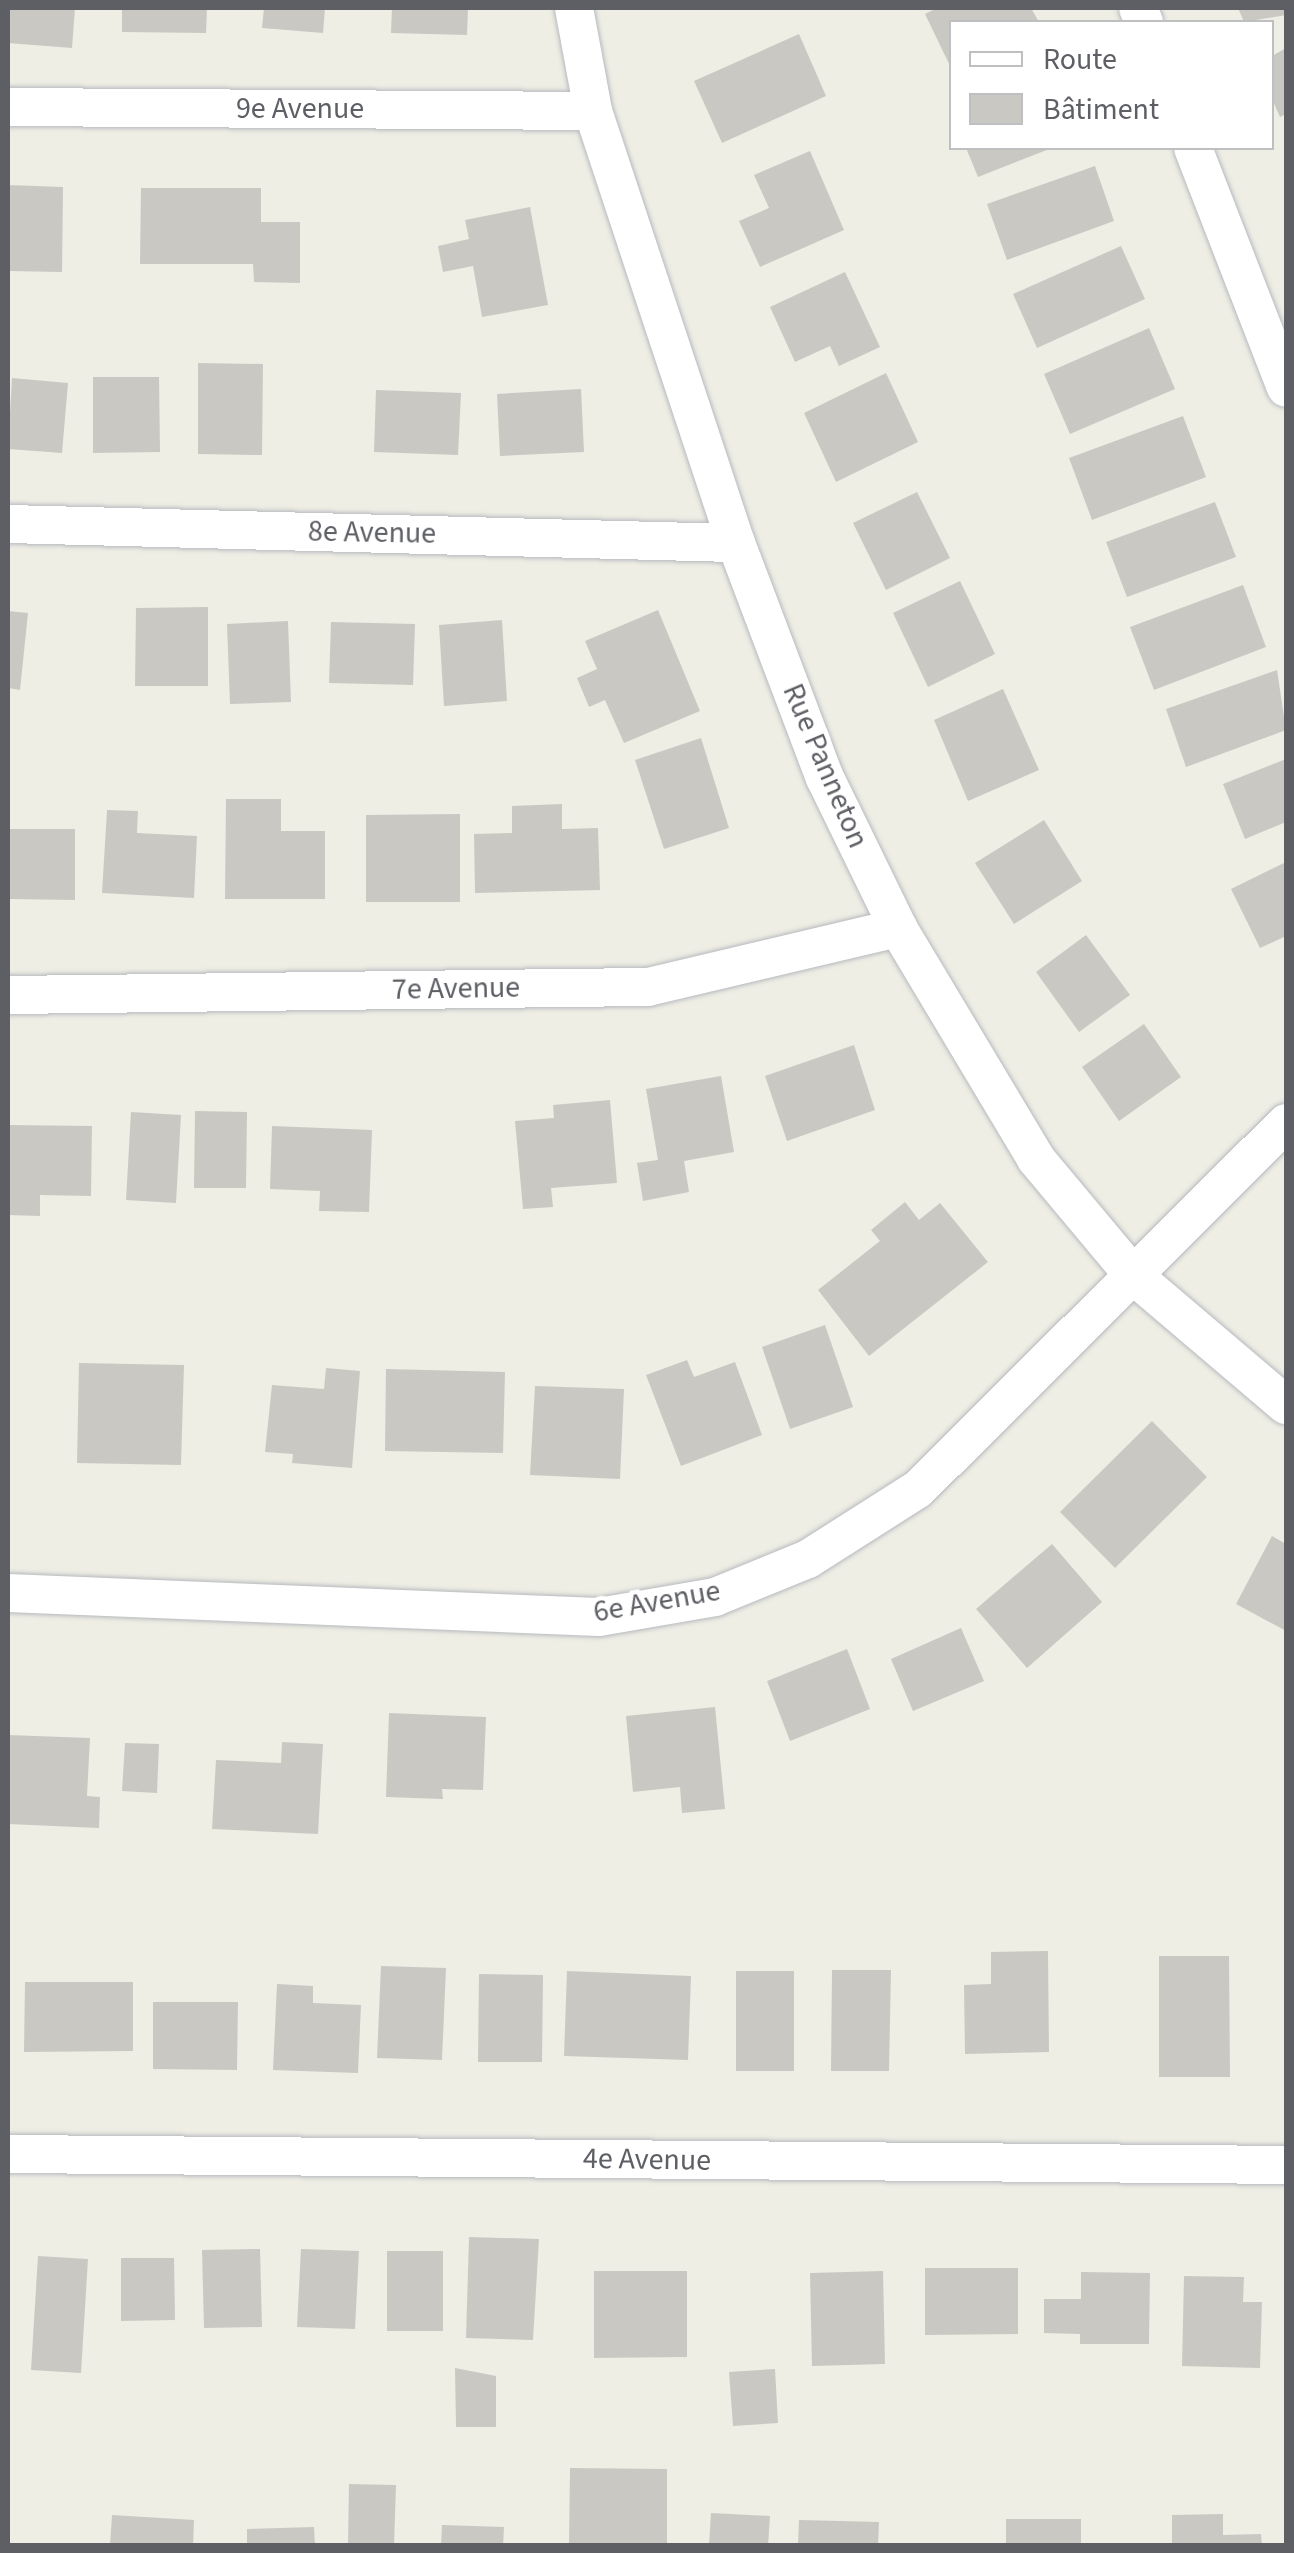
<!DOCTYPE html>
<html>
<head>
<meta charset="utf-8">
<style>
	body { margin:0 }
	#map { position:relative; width:1294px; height:2553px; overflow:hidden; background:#eeeee5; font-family:"Source Sans 3",sans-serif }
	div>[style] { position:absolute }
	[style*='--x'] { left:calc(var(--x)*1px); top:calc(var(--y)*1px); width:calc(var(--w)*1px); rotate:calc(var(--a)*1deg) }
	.building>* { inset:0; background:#cac8c2 }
	.roads { filter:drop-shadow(0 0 2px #b7b9be) drop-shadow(0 0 2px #b7b9be) }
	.street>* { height:38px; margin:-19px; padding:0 19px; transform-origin:19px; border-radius:19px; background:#fff }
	span { translate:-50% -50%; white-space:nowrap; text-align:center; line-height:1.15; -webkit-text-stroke:9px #fff; paint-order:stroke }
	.street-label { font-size:30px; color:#5d5f65 }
	.frame { position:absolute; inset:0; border:10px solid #5d5f65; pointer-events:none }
	.legend { position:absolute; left:949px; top:20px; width:325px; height:130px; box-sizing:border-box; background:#fff; border:2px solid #bebfc1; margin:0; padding:12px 18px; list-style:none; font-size:30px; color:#5d5f65 }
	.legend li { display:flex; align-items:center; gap:20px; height:50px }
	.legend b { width:50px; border:2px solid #bebfc1 }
</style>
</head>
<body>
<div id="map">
	<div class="building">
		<div style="clip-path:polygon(8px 8px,75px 8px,72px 48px,8px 43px)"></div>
		<div style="clip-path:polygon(122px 8px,207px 8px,206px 33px,122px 32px)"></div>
		<div style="clip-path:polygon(264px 8px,325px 8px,323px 33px,262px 28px)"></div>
		<div style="clip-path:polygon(392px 8px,468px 8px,467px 35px,391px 33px)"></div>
		<div style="clip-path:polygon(937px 8px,1031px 8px,1039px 22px,952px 22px,952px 70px,925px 14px)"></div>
		<div style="clip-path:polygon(1238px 8px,1286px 8px,1286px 15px,1244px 22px)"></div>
		<div style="clip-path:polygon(799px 34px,826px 96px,722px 143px,694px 81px)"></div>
		<div style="clip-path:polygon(1286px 48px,1286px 114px,1280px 117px,1272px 99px,1272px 56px)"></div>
		<div style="clip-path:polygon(966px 148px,1052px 148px,978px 177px)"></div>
		<div style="clip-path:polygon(810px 151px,844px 230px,760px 267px,739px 221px,769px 208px,754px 175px)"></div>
		<div style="clip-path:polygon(1095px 166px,1114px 221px,1007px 260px,987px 204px)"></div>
		<div style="clip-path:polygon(8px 185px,63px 187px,62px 272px,8px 271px)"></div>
		<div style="clip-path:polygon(141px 188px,261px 188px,261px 222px,300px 222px,300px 283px,254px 282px,253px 264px,140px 264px)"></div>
		<div style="clip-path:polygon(530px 207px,548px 305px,482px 317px,473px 266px,443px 272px,438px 246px,469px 239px,465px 220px)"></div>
		<div style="clip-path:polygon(1121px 246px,1145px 299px,1037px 348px,1013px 294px)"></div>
		<div style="clip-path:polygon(845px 272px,880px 347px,839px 366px,830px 346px,795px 362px,770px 307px)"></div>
		<div style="clip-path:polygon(1149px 328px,1175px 389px,1070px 434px,1044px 374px)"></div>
		<div style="clip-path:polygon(198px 363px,263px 364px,262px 455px,198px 454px)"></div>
		<div style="clip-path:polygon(886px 373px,918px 442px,836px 482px,804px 413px)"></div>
		<div style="clip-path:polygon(93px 377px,159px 377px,160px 452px,93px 453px)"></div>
		<div style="clip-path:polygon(12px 378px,68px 383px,62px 453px,8px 449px)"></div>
		<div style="clip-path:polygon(581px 389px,584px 452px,500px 456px,497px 394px)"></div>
		<div style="clip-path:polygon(376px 390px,461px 393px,458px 455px,374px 452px)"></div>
		<div style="clip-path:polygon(1183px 416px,1206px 477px,1092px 520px,1069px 458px)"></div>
		<div style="clip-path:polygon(917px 492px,950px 558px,886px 590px,853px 523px)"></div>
		<div style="clip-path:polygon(1215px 502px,1236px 557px,1127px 597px,1106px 542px)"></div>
		<div style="clip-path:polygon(960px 581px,995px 654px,928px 687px,893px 613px)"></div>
		<div style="clip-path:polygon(1243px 585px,1266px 647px,1154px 690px,1130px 627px)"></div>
		<div style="clip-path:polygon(208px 607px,208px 686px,135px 686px,136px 608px)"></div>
		<div style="clip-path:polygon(658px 610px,700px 711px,624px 743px,605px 700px,589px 707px,577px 678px,597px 669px,585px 641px)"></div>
		<div style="clip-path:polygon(8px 611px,28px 613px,20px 690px,8px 688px)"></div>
		<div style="clip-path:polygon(502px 620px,507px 701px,444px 706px,439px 625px)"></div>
		<div style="clip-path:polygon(288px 621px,291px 702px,230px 704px,227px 624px)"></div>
		<div style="clip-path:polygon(331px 622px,415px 624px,413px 685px,329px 683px)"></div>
		<div style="clip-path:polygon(1277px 670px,1286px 730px,1186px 767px,1166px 709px)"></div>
		<div style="clip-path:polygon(1003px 689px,1039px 770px,968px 801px,934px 720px)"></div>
		<div style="clip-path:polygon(701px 738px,729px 828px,664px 849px,635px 760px)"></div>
		<div style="clip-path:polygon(1286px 759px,1286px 822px,1245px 839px,1223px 784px)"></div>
		<div style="clip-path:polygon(226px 799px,281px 799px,281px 831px,325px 831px,325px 899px,225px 899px)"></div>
		<div style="clip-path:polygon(562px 804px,562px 829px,598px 828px,600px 890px,475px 893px,474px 834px,512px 833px,512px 806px)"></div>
		<div style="clip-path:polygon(107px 810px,138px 811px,137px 833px,197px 836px,194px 898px,102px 893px)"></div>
		<div style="clip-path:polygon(460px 814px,460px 902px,366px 902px,366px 815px)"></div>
		<div style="clip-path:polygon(1044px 820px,1082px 881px,1014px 924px,975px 863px)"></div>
		<div style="clip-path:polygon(8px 829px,75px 829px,75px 900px,8px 899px)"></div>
		<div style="clip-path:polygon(1286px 862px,1286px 936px,1260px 948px,1231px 889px)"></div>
		<div style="clip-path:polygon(1086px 935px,1130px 995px,1079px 1032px,1036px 972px)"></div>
		<div style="clip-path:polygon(1144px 1024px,1181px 1077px,1119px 1121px,1082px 1067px)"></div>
		<div style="clip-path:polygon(854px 1045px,875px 1110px,787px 1141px,765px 1076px)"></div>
		<div style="clip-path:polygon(721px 1076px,734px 1152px,684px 1161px,689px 1192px,643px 1201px,637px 1163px,658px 1160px,646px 1089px)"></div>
		<div style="clip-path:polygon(610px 1100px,617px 1183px,551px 1188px,553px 1207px,523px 1209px,515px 1121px,554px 1118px,553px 1105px)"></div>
		<div style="clip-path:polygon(195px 1111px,247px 1112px,246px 1188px,194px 1188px)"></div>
		<div style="clip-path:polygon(131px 1112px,181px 1115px,176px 1203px,126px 1200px)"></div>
		<div style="clip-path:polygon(8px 1125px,92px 1126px,91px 1196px,40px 1195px,40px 1216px,8px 1215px)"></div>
		<div style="clip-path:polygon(272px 1126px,372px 1130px,369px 1212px,319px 1211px,320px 1191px,270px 1189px)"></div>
		<div style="clip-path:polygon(905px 1202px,919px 1220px,940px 1203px,988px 1262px,869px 1356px,818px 1290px,880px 1241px,871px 1230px)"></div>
		<div style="clip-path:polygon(825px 1325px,853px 1407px,790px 1429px,762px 1347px)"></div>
		<div style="clip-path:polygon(687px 1360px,694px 1377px,735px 1362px,762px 1435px,681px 1466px,646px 1375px)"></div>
		<div style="clip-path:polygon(79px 1363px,184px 1365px,181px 1465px,77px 1463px)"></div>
		<div style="clip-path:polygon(326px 1368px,360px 1371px,352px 1468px,292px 1463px,293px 1454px,265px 1452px,272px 1385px,324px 1389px)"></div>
		<div style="clip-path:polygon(386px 1369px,505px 1372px,503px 1453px,385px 1451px)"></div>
		<div style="clip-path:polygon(535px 1386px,624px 1389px,620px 1479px,530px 1475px)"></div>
		<div style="clip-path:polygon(1152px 1421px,1207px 1477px,1115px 1568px,1060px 1512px)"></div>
		<div style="clip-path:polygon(1272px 1536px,1286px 1544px,1286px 1631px,1236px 1604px)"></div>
		<div style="clip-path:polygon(1052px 1544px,1102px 1602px,1027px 1668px,976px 1609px)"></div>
		<div style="clip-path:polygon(961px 1628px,984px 1681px,913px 1711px,891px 1659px)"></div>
		<div style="clip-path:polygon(847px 1649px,870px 1709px,790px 1741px,767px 1681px)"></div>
		<div style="clip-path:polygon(715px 1707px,725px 1809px,682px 1813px,680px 1787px,633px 1792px,626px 1716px)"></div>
		<div style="clip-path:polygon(389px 1713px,486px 1717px,483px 1790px,442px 1789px,443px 1799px,386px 1797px)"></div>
		<div style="clip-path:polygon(8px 1735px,90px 1738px,87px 1796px,100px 1797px,99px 1828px,8px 1824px)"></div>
		<div style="clip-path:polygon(282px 1742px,323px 1744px,318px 1834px,212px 1829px,216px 1760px,281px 1763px)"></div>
		<div style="clip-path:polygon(125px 1743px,159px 1744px,157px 1793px,122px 1791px)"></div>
		<div style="clip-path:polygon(1048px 1951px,1049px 2052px,965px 2054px,964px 1985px,991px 1984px,991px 1952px)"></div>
		<div style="clip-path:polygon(1159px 1956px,1229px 1956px,1230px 2077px,1159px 2077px)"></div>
		<div style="clip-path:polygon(381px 1966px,446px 1968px,442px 2060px,377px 2058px)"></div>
		<div style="clip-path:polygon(832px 1970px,891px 1970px,889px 2071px,831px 2071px)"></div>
		<div style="clip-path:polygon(567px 1971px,691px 1976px,688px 2060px,564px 2056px)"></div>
		<div style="clip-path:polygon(736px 1971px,794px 1971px,794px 2071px,736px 2071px)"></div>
		<div style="clip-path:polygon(479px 1974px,543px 1975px,542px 2062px,478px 2062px)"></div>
		<div style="clip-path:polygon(25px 1982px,133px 1982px,133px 2051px,24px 2052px)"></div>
		<div style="clip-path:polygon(277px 1984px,313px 1986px,313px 2003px,361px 2005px,358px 2073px,273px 2070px)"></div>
		<div style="clip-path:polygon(153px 2002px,238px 2002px,237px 2070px,153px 2069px)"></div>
		<div style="clip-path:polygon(469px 2237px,539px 2239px,533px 2340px,466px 2338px)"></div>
		<div style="clip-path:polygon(260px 2249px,262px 2327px,204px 2328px,202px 2250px)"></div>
		<div style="clip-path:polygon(301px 2249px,359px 2251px,355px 2329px,297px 2327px)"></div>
		<div style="clip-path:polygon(387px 2251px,443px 2251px,443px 2331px,387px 2331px)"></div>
		<div style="clip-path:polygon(38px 2256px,88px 2259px,81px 2373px,31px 2370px)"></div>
		<div style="clip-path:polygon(121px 2258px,174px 2258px,175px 2320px,121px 2321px)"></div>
		<div style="clip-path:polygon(925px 2268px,1018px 2268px,1018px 2334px,925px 2335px)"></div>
		<div style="clip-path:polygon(594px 2271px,687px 2271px,687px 2357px,594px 2358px)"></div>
		<div style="clip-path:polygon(883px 2271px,885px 2364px,812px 2366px,810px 2273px)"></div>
		<div style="clip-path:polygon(1081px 2272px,1150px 2273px,1149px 2344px,1080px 2344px,1080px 2334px,1044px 2333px,1044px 2299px,1081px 2299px)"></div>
		<div style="clip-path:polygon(1184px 2276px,1244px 2277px,1243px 2302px,1262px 2302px,1260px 2368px,1182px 2366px)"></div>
		<div style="clip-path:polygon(455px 2368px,496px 2376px,496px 2427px,456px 2427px)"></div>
		<div style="clip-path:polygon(775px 2369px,778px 2423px,733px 2426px,729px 2372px)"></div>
		<div style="clip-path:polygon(570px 2468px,667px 2469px,667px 2546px,569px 2546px)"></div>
		<div style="clip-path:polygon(349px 2484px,396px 2485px,394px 2546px,348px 2546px)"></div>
		<div style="clip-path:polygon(711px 2513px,770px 2516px,768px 2546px,709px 2546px)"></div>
		<div style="clip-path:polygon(1223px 2514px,1223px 2535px,1261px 2534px,1262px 2546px,1172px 2546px,1172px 2515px)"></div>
		<div style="clip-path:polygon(112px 2515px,194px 2520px,193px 2546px,110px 2546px)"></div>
		<div style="clip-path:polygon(1006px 2519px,1081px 2519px,1081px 2546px,1006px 2546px)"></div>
		<div style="clip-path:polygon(799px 2520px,879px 2522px,878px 2546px,798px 2546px)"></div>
		<div style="clip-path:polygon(442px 2525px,504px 2527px,503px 2546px,441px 2546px)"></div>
		<div style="clip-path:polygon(314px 2527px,315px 2546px,247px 2546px,247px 2529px)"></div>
	</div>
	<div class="roads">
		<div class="street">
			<div style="--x:574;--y:8;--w:105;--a:79.5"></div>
			<div style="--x:593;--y:111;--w:455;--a:71.7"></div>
			<div style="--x:736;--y:543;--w:251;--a:69.3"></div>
			<div style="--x:825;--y:778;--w:167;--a:64"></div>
			<div style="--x:898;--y:928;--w:269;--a:59.1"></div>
			<div style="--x:1036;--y:1159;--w:151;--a:50.1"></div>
			<div style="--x:1133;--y:1275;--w:201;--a:40.4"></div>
			<div style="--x:1138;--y:8;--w:15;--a:67"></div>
			<div style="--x:8;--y:107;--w:585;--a:0.39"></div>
			<div style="--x:1193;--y:148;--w:257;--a:68.8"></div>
			<div style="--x:8;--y:524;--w:728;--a:1.5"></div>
			<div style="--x:8;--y:995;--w:640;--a:-0.72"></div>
			<div style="--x:648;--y:987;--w:257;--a:-13.3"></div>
			<div style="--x:8;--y:1593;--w:591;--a:2.33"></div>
			<div style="--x:599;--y:1617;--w:118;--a:-9.8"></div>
			<div style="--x:715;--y:1597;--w:100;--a:-22.2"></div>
			<div style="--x:808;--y:1559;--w:130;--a:-32.5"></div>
			<div style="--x:918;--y:1489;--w:519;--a:-44.84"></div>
			<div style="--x:8;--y:2154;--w:1278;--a:0.49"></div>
		</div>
	</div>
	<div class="street-label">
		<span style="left:300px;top:109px">9e Avenue</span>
		<span style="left:372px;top:533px;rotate:1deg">8e Avenue</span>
		<span style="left:825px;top:766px;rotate:67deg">Rue Panneton</span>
		<span style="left:456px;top:989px;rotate:-1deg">7e Avenue</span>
		<span style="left:657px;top:1602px;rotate:-10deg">6e Avenue</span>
		<span style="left:647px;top:2160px;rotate:1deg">4e Avenue</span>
	</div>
	<div class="frame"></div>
	<ul class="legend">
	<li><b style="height:12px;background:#fff"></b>Route</li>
	<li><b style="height:28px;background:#cac8c2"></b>Bâtiment</li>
	</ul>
</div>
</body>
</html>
